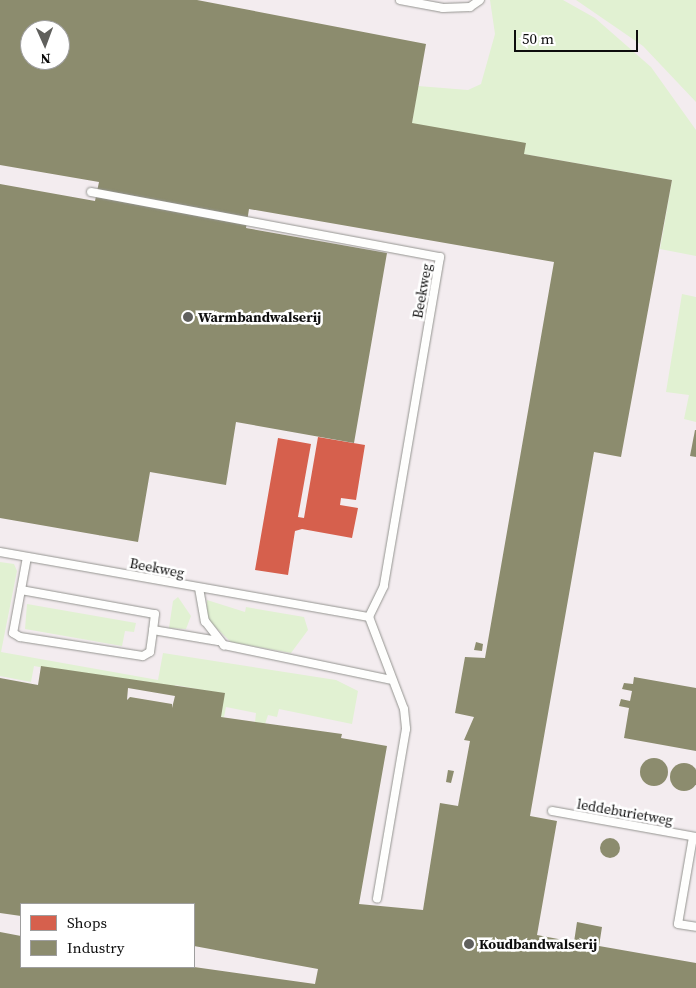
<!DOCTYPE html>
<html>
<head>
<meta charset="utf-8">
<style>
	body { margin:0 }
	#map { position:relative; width:696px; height:988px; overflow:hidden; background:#fbfaf2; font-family:"Source Serif 4",serif }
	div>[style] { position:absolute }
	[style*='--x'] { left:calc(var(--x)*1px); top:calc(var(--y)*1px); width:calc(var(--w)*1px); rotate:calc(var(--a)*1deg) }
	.industrial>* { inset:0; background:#f3ecef }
	.green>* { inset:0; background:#e1f1d2 }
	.shops>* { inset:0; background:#d6604d }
	.industry>* { inset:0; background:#8c8c6e }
	.round { border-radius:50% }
	.roads { filter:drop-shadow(0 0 1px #949490) drop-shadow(0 0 1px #949490) }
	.service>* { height:8px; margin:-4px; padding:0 4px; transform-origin:4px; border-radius:4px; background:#fefefd }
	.dots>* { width:14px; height:14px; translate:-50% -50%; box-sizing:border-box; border:2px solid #fff; border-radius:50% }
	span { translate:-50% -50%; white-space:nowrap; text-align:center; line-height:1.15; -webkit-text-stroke:5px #fff; paint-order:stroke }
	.street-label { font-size:14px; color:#0d0d0d }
	.poi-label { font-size:14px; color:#0d0d0d; font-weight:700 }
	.left { translate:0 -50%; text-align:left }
	.legend { position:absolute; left:20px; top:903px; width:175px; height:65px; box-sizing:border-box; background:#fff; border:1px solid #9e9e9e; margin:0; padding:6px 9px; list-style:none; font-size:15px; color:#0d0d0d }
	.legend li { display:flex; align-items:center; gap:10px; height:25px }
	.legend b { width:25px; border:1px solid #9e9e9e }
	.north { position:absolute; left:20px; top:20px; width:50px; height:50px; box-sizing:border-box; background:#fff; border:1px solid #9e9e9e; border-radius:50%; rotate:178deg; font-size:14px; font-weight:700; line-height:20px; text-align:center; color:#0d0d0d }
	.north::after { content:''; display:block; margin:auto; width:18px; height:22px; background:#60605d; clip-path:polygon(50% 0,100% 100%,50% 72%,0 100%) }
	.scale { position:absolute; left:514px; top:30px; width:124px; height:22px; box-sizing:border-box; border:2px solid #0d0d0d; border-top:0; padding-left:6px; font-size:15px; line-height:18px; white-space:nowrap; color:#0d0d0d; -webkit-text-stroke:4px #fff; paint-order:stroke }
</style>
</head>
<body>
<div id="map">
	<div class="industrial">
		<div style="clip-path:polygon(evenodd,0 0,696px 0,696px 988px,0 988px,0 0,30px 30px,60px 30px,60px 60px,30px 60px,30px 30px,0 0,21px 904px,194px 904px,194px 967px,21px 967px,21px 904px)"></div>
	</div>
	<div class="green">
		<div style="clip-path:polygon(490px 0,563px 0,595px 18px,651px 67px,696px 130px,696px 256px,660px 249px,672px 180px,410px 134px,418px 86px,468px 90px,481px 84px,495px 34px)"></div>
		<div style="clip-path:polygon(576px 0,696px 0,696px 102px,643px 46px)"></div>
		<div style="clip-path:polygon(682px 294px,696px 297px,696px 422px,684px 419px,689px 395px,666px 392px)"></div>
		<div style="clip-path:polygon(0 562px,14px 564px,17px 571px,1px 652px,158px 680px,163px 653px,336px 680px,358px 691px,352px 724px,279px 709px,277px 717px,268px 715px,265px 724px,255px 722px,256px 713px,226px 707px,224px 717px,215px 716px,219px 693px,175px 685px,173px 692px,34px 666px,31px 682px,0 676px)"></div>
		<div style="clip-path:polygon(178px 597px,191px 616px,186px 629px,169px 628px,173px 601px)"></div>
		<div style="clip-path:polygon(207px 600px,245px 612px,246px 607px,304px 617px,308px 630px,291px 653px,231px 642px,207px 619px)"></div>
		<div style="clip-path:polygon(27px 604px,136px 623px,134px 632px,125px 631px,122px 646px,25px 629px)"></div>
	</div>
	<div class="shops">
		<div style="clip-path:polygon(318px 437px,365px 445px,356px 500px,341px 498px,340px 505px,358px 508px,352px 538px,302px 529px,295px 531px,288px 575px,255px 570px,278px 438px,311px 444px,298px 517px,304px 518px)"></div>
	</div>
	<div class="industry">
		<div style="clip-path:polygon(evenodd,0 0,197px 0,426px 44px,412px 123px,526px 143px,524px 154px,672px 180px,621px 457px,594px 452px,530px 816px,557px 821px,537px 935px,574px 942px,577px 922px,602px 927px,599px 946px,696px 963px,696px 988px,0 988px,0 932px,21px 936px,21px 967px,194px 967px,315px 984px,318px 969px,194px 946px,194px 904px,21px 904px,21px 916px,0 913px,0 678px,38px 685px,41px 666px,225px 693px,221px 717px,342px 734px,341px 738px,387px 746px,359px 904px,423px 910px,440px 803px,458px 806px,470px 741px,464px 740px,474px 717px,455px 713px,465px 657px,485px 658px,554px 262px,249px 209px,246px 228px,387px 253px,354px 443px,236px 422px,226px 485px,150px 472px,138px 542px,0 518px,0 184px,95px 201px,99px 182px,0 165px,0 0,30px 30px,60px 30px,60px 60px,30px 60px,30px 30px,0 0,128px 688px,175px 696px,172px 708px,172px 704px,130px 697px,127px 700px,128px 688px)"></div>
		<div style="clip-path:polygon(695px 430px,696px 430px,696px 457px,690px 456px)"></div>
		<div style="clip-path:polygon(476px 642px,483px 644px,482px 651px,474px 650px)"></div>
		<div style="clip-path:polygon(634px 677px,696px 688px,696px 751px,624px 738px,629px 708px,619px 706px,621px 699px,630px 701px,632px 691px,622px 689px,624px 683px,633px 684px)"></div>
		<div class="round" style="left:640px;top:758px;width:28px;height:28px"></div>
		<div class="round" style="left:670px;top:763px;width:28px;height:28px"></div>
		<div style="clip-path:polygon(448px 770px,454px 771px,451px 783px,446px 782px)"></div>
		<div class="round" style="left:600px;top:838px;width:20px;height:20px"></div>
	</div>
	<div class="roads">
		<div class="service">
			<div style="--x:400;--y:0;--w:44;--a:10.5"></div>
			<div style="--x:443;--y:8;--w:27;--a:-2"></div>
			<div style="--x:470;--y:7;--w:12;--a:-35"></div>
			<div style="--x:91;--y:192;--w:355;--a:10.6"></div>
			<div style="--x:440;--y:257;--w:334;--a:99.7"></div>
			<div style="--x:384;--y:586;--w:34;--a:116"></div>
			<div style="--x:369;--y:617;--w:98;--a:69.2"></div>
			<div style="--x:404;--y:709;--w:20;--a:84"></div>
			<div style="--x:406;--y:729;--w:172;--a:99.7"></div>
			<div style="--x:0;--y:552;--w:375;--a:10"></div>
			<div style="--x:27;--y:557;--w:77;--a:100.4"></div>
			<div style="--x:13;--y:633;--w:8;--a:30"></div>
			<div style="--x:20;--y:637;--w:124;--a:8.8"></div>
			<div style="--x:143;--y:656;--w:8;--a:-30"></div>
			<div style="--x:150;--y:652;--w:22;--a:-82"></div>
			<div style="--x:153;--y:630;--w:66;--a:9.6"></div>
			<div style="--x:199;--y:588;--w:34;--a:80"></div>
			<div style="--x:205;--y:621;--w:31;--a:52"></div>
			<div style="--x:224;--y:645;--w:172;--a:11.8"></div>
			<div style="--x:21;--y:590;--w:136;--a:10.2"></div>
			<div style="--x:155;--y:614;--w:16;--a:97"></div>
			<div style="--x:552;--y:811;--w:146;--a:10.2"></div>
			<div style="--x:693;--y:837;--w:88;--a:99.8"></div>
			<div style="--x:678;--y:924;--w:18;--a:9"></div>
		</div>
	</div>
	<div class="dots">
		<div style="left:188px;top:317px;background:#60605d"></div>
		<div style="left:469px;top:944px;background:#60605d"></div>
	</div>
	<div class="street-label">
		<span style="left:422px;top:291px;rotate:-80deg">Beekweg</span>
		<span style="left:157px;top:568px;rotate:11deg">Beekweg</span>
		<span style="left:625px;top:812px;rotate:10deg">leddeburietweg</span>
	</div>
	<div class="poi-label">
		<span class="left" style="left:198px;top:317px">Warmbandwalserij</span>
		<span class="left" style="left:479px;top:944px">Koudbandwalserij</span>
	</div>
	<ul class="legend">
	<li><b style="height:14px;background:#d6604d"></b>Shops</li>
	<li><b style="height:14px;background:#8c8c6e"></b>Industry</li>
	</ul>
	<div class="north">N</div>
	<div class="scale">50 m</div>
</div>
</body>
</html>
